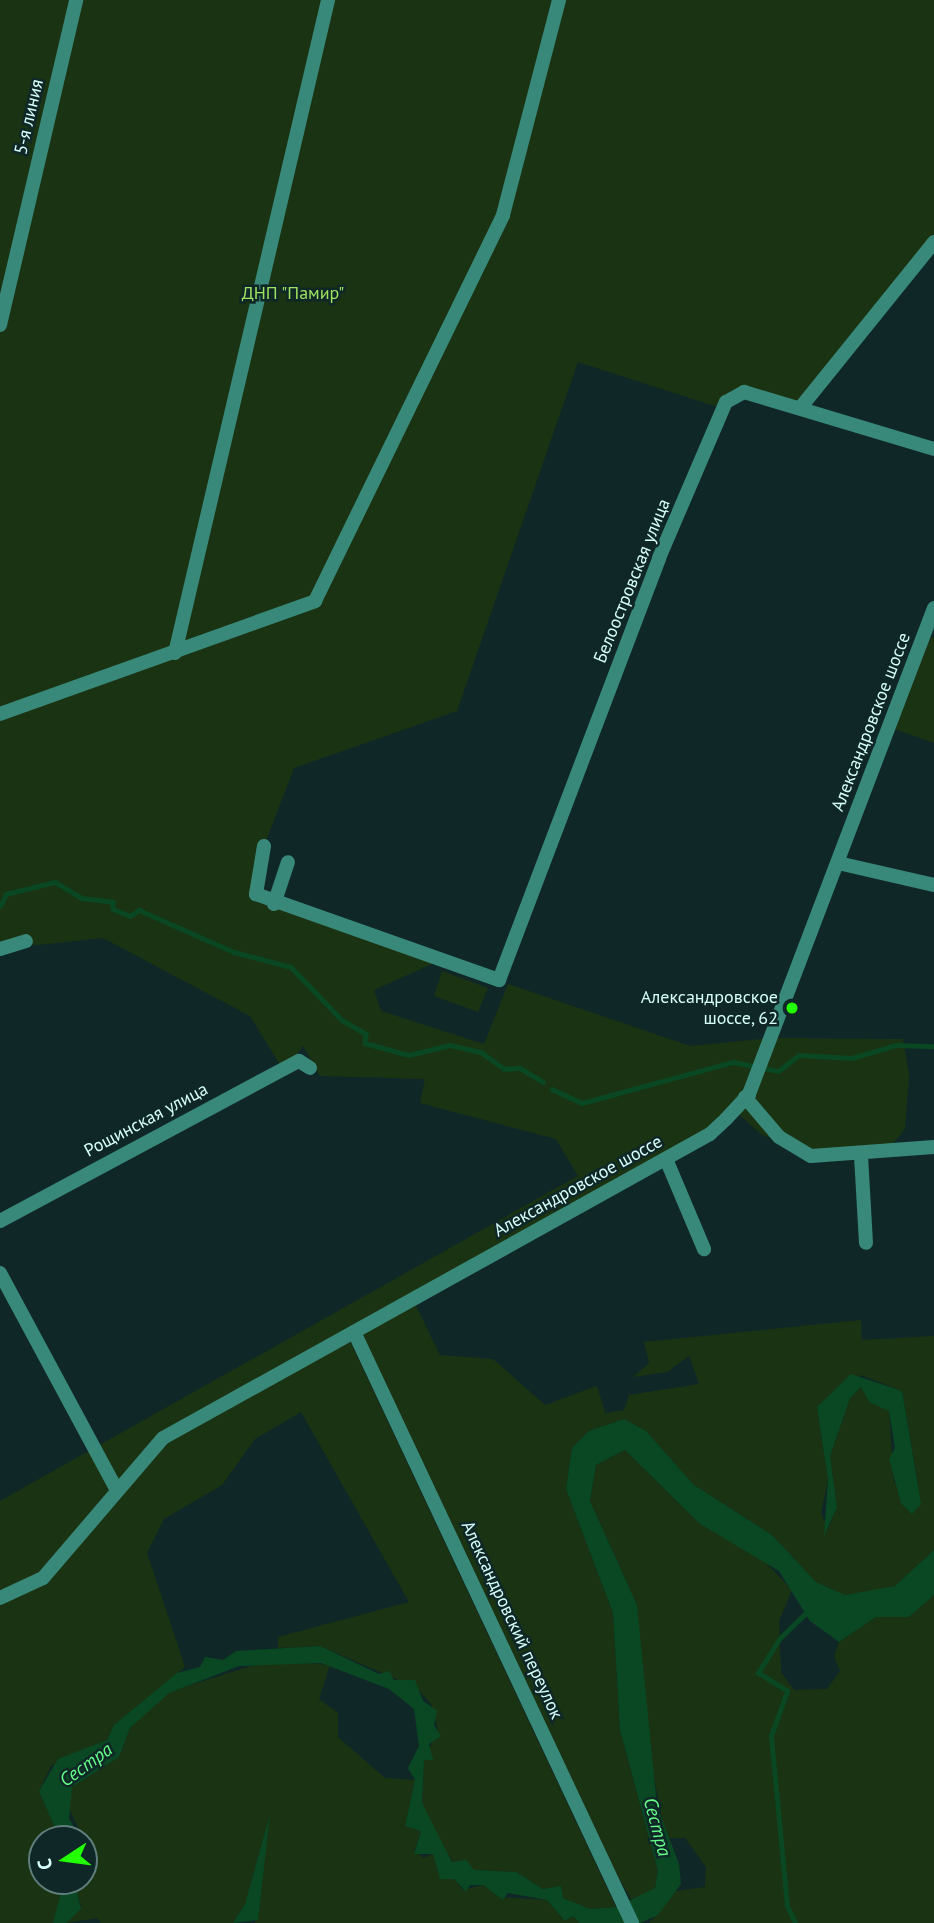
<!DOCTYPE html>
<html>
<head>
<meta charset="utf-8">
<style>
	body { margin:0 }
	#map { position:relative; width:934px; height:1923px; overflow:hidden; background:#0f2827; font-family:"PT Sans",sans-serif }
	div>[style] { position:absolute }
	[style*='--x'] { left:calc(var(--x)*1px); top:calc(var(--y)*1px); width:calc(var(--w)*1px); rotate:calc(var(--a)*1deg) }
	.green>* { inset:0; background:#1a3312 }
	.water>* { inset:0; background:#094823 }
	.stream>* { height:4.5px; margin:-2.25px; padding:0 2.25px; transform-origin:2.25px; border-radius:2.25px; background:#094823 }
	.minor>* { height:14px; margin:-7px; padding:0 7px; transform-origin:7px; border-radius:7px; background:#39897a }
	.tertiary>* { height:14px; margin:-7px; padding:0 7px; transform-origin:7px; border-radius:7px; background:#39897a }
	.dots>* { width:19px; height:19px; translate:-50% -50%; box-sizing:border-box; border:4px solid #0f2827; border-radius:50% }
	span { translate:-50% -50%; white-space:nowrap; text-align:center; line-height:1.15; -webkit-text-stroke:5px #0f2827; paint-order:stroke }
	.street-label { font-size:18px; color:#d7fffb }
	.park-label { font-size:18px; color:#9de35f }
	.poi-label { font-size:18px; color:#d7fffb }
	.right { translate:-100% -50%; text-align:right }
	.water-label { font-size:19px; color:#65ff8a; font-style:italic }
	.north { position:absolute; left:28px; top:1825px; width:70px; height:70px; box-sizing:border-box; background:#0f2827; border:2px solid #5f7e7c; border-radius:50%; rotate:257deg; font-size:19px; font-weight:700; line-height:28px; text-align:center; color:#d7fffb }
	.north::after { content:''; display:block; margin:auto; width:24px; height:32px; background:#22ff03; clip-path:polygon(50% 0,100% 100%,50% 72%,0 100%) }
</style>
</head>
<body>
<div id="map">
	<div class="green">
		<div style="clip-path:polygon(evenodd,0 0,934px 0,934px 241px,800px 405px,744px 392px,721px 408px,578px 362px,457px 711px,294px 768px,264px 846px,256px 894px,441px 960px,374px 990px,381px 1011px,484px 1044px,508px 984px,690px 1046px,771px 1038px,903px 1039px,909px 1075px,905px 1129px,885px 1153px,827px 1158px,762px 1135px,734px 1110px,719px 1126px,414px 1302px,440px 1355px,493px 1359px,545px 1405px,597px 1386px,605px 1413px,624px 1410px,629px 1395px,699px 1384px,689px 1356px,667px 1372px,633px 1377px,649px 1363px,644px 1342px,861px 1320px,862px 1340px,934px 1336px,934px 1550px,895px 1586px,876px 1593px,845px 1595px,816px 1582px,772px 1535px,694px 1485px,646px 1431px,624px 1419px,589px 1431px,572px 1448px,566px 1489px,613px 1613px,620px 1730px,658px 1871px,655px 1888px,643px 1895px,631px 1899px,609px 1862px,364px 1346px,350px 1341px,616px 1907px,590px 1909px,563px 1898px,561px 1886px,543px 1889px,516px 1872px,474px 1870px,453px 1862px,422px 1811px,424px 1760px,438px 1730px,431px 1704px,417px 1688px,320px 1646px,278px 1648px,278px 1637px,409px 1602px,301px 1412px,255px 1439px,222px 1485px,164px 1519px,147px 1553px,185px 1667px,114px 1725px,107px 1740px,51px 1766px,39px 1791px,60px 1839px,42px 1839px,42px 1881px,64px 1881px,61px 1910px,53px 1923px,0 1923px,0 1501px,578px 1176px,556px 1139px,420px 1103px,425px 1079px,320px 1076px,303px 1046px,284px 1071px,250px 1016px,103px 938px,0 949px,0 0,861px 1375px,902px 1391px,918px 1485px,894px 1483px,889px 1410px,861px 1387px,850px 1398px,830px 1456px,837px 1507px,828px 1529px,821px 1513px,828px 1480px,817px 1407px,861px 1375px)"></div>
		<div style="clip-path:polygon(924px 635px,934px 638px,934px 743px,889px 727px)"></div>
		<div style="clip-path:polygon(442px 971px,488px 988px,478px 1012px,434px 996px)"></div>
		<div style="clip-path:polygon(625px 1450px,700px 1524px,761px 1558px,792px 1590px,779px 1621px,781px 1672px,794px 1690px,827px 1689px,840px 1671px,834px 1656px,839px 1642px,876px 1617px,909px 1617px,934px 1595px,934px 1923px,649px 1923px,676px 1891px,705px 1887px,706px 1867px,685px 1838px,666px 1838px,647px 1742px,637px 1605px,590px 1501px,596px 1465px)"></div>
		<div style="clip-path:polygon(270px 1660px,330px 1665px,319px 1699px,338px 1713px,338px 1737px,385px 1778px,415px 1780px,405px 1826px,421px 1831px,414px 1851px,424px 1858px,433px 1854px,463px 1890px,483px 1885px,499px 1897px,547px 1900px,565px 1921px,573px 1916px,580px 1923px,255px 1923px,269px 1818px,245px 1904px,233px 1923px,101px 1923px,97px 1918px,66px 1923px,81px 1906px,77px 1893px,84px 1881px,84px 1839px,67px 1805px,72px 1787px,119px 1757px,130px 1728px,169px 1692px)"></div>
	</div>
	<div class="water">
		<div style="clip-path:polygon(851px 1374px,902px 1391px,921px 1504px,912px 1514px,901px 1503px,889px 1459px,895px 1448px,889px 1411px,869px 1402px,861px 1387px,850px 1398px,830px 1456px,837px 1507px,824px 1536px,828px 1480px,817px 1407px)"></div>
		<div style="clip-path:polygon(624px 1419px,646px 1431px,694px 1485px,772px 1535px,816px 1582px,845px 1595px,895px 1586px,934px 1550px,934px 1595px,909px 1617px,876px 1617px,839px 1642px,810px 1621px,779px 1571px,700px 1524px,625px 1450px,596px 1465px,590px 1501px,637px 1605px,657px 1806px,679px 1864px,681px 1884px,658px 1915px,640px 1923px,580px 1923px,573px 1916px,565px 1921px,547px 1900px,508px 1893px,503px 1900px,483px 1885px,470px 1885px,466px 1892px,454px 1879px,440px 1879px,433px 1854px,414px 1854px,421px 1831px,405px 1826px,415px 1780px,408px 1768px,419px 1746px,414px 1709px,389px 1689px,321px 1663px,239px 1666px,169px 1693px,130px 1728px,119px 1757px,72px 1787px,69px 1819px,82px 1839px,60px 1839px,39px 1791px,58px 1759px,107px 1740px,114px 1725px,177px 1673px,200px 1667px,205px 1657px,223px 1660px,236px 1651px,320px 1646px,379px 1674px,389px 1671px,394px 1680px,415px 1680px,423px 1701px,437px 1711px,434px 1725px,441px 1736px,429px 1744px,433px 1760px,424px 1760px,422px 1803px,452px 1862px,466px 1860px,474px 1870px,516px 1872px,543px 1889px,561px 1886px,563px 1898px,590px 1909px,616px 1907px,655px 1888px,658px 1871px,620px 1730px,613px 1613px,566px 1489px,572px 1448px,589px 1431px)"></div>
		<div style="clip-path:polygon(270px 1814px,258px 1920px,233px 1923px,245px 1904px)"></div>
		<div style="clip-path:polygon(64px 1881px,83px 1881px,77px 1893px,81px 1909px,66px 1923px,53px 1923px)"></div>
	</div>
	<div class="stream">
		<div style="--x:0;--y:906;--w:13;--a:-63"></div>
		<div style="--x:6;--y:894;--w:50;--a:-13.8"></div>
		<div style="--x:55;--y:882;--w:31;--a:31"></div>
		<div style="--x:82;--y:898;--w:31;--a:7"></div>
		<div style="--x:113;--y:902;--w:7;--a:90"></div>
		<div style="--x:113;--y:909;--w:18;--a:22"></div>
		<div style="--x:130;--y:916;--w:11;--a:-34"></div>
		<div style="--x:139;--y:910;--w:104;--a:23.9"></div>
		<div style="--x:234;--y:952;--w:59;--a:14.7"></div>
		<div style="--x:291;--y:967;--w:74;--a:46.1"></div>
		<div style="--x:342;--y:1020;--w:28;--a:30"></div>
		<div style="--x:366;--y:1034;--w:9;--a:96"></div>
		<div style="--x:365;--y:1043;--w:46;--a:15.3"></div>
		<div style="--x:409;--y:1055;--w:42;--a:-13.7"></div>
		<div style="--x:450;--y:1045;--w:32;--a:13"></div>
		<div style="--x:481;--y:1052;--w:29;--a:36"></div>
		<div style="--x:504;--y:1069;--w:16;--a:-4"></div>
		<div style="--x:520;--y:1068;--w:27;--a:31"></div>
		<div style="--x:552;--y:1089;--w:33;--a:25"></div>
		<div style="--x:582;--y:1103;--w:156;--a:-15.2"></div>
		<div style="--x:733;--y:1062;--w:46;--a:11.3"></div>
		<div style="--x:778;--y:1071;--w:26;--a:-37"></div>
		<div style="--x:799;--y:1055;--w:53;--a:3.2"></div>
		<div style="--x:852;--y:1058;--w:46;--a:-16.5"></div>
		<div style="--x:896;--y:1045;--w:38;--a:2"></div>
		<div style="--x:795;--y:1923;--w:19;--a:-115"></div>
		<div style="--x:787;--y:1906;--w:171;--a:-95.4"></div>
		<div style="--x:771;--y:1736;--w:48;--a:-70.4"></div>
		<div style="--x:787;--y:1691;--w:34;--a:-148"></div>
		<div style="--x:758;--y:1673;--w:40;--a:-58"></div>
		<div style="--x:779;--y:1639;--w:42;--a:-44"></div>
	</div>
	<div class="minor">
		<div style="--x:0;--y:325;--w:334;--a:-76.8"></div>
		<div style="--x:801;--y:407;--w:212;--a:-51.1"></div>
		<div style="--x:175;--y:653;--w:671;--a:-76.81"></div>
		<div style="--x:0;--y:714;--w:335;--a:-19.7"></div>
		<div style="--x:315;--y:601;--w:429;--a:-64"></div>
		<div style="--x:503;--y:215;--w:222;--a:-75.4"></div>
		<div style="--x:264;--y:846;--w:49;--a:99.5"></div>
		<div style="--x:256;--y:894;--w:258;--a:19.5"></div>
		<div style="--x:499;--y:980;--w:451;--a:-69.2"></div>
		<div style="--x:659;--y:558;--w:170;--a:-66.8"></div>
		<div style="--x:726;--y:402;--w:21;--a:-29"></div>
		<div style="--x:744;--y:392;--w:198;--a:16.7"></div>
		<div style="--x:838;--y:863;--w:98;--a:12.9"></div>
		<div style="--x:274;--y:904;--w:44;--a:-71.6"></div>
		<div style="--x:0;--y:949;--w:27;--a:-17"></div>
		<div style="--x:745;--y:1097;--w:52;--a:49.6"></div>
		<div style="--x:779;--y:1137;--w:37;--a:31"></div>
		<div style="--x:811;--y:1156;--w:123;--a:-4.2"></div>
		<div style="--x:861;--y:1156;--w:87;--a:86.7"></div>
		<div style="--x:666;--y:1159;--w:98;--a:67.1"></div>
		<div style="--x:0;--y:1221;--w:339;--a:-28.2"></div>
		<div style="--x:299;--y:1061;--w:13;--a:32"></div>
		<div style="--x:0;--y:1273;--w:247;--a:61.7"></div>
		<div style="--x:355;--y:1334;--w:651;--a:64.81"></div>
	</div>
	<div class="tertiary">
		<div style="--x:0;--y:1598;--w:47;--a:-24.9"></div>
		<div style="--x:43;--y:1578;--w:184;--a:-49.4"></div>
		<div style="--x:163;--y:1438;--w:626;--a:-29.06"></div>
		<div style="--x:710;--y:1134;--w:22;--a:-43"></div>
		<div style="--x:726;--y:1119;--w:34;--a:-47"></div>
		<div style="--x:749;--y:1094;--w:520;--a:-69.16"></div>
	</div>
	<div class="dots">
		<div style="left:792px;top:1008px;background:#22ff03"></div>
	</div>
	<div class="street-label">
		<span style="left:29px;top:117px;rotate:-77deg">5-я линия</span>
		<span style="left:632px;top:581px;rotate:-68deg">Белоостровская улица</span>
		<span style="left:871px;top:722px;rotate:-69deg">Александровское шоссе</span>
		<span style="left:146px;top:1120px;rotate:-28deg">Рощинская улица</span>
		<span style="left:578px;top:1186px;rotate:-29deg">Александровское шоссе</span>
		<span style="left:512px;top:1620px;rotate:65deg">Александровский переулок</span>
	</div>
	<div class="park-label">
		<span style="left:293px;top:293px">ДНП "Памир"</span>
	</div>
	<div class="poi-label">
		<span class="right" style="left:778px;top:1008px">Александровское<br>шоссе, 62</span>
	</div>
	<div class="water-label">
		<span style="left:86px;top:1765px;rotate:-36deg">Сестра</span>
		<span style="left:657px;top:1827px;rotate:75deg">Сестра</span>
	</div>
	<div class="north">С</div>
</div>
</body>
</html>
